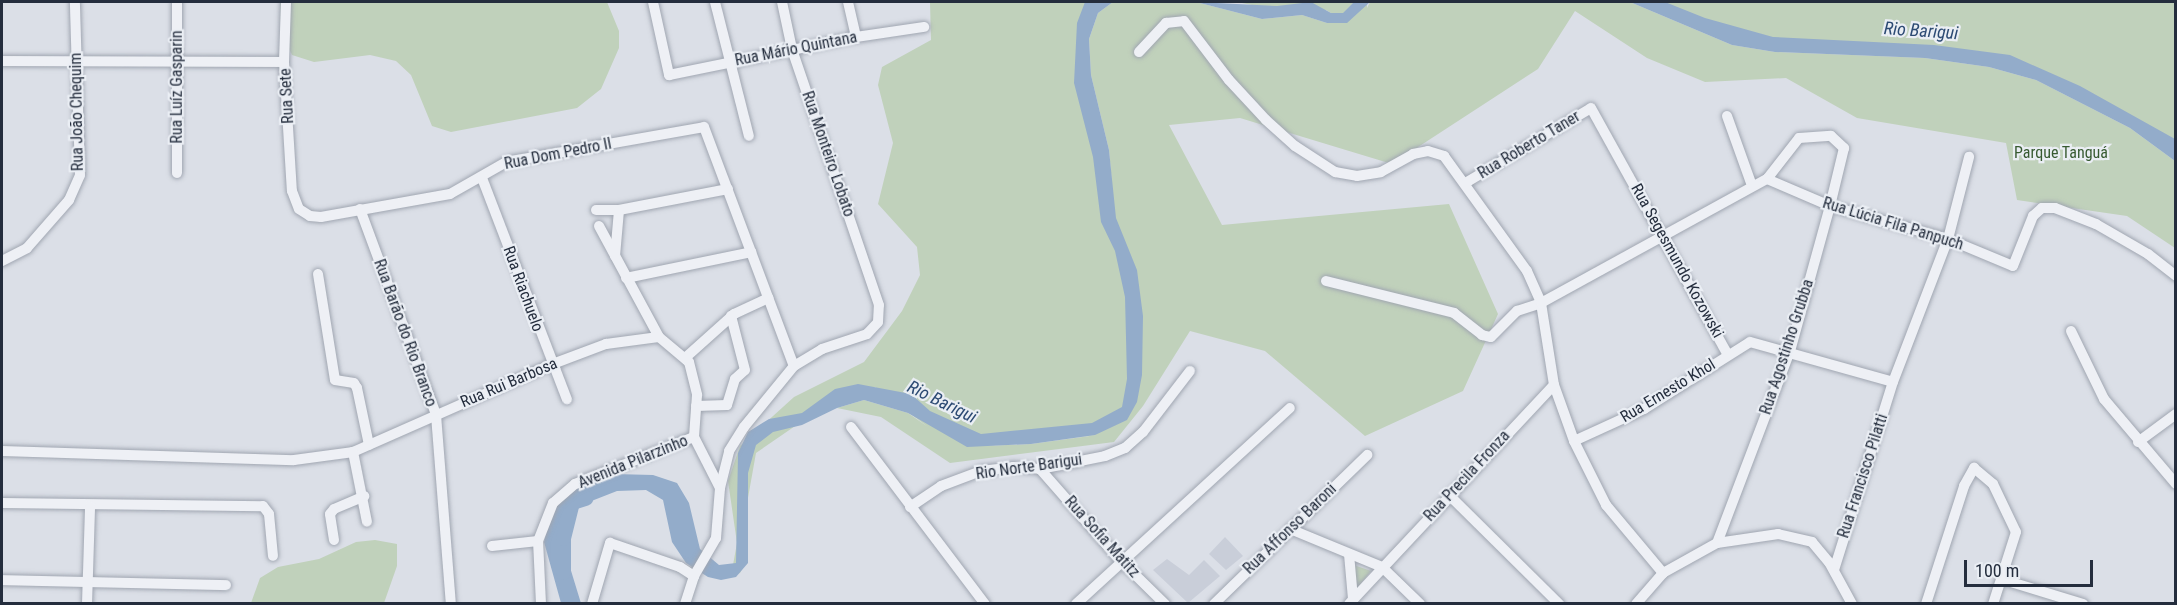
<!DOCTYPE html>
<html>
<head>
<meta charset="utf-8">
<style>
	body { margin:0 }
	#map { position:relative; width:2177px; height:605px; overflow:hidden; background:#dbdfe7; font-family:"Roboto Condensed",sans-serif }
	div>[style] { position:absolute }
	[style*='--x'] { left:calc(var(--x)*1px); top:calc(var(--y)*1px); width:calc(var(--w)*1px); rotate:calc(var(--a)*1deg) }
	.built>* { inset:0; background:#c9ced9 }
	.green>* { inset:0; background:#c0d1bb }
	.water>* { inset:0; background:#93acca }
	.river>* { height:15px; margin:-7.5px; padding:0 7.5px; transform-origin:7.5px; border-radius:7.5px; background:#93acca }
	.roads { filter:drop-shadow(0 0 2px #a0a6b1) drop-shadow(0 0 2px #a0a6b1) }
	.minor>* { height:10px; margin:-5px; padding:0 5px; transform-origin:5px; border-radius:5px; background:#eef0f5 }
	span { translate:-50% -50%; white-space:nowrap; text-align:center; line-height:1.15; -webkit-text-stroke:4.5px #eaeef4; paint-order:stroke }
	.street-label { font-size:16px; color:#242d3d }
	.park-label { font-size:16px; color:#375a31 }
	.water-label { font-size:18px; color:#2c4a73; font-style:italic }
	.frame { position:absolute; inset:0; border:3px solid #242d3d; pointer-events:none }
	.scale { position:absolute; left:1964px; top:560px; width:129px; height:27px; box-sizing:border-box; border:3px solid #242d3d; border-top:0; padding-left:8px; font-size:18px; line-height:21px; white-space:nowrap; color:#242d3d; -webkit-text-stroke:4px #eaeef4; paint-order:stroke }
</style>
</head>
<body>
<div id="map">
	<div class="built">
		<div style="clip-path:polygon(1225px 537px,1243px 556px,1226px 570px,1209px 554px)"></div>
		<div style="clip-path:polygon(1167px 559px,1189px 575px,1204px 560px,1220px 576px,1188px 603px,1153px 570px)"></div>
	</div>
	<div class="green">
		<div style="clip-path:polygon(280px 2px,607px 2px,619px 31px,619px 48px,601px 89px,577px 108px,451px 132px,432px 126px,411px 75px,396px 61px,370px 55px,314px 62px,292px 55px,281px 32px)"></div>
		<div style="clip-path:polygon(evenodd,930px 2px,1088px 2px,1083px 44px,1112px 183px,1109px 150px,1091px 75px,1089px 39px,1098px 13px,1113px 2px,1196px 2px,1262px 19px,1302px 15px,1327px 23px,1331px 13px,1326px 10px,1272px 9px,1237px 2px,1367px 2px,1367px 8px,1370px 2px,1630px 2px,1732px 45px,1775px 52px,1925px 58px,1989px 67px,2036px 80px,2130px 128px,2175px 161px,2175px 248px,2127px 216px,2017px 200px,2006px 143px,1857px 118px,1786px 78px,1705px 82px,1647px 58px,1575px 11px,1538px 69px,1392px 164px,1240px 118px,1169px 125px,1222px 225px,1449px 204px,1498px 314px,1463px 391px,1365px 436px,1265px 351px,1190px 331px,1143px 406px,1114px 442px,950px 463px,881px 417px,837px 408px,864px 400px,908px 413px,928px 427px,875px 387px,801px 422px,756px 453px,746px 509px,748px 556px,740px 573px,731px 576px,737px 543px,728px 481px,740px 446px,794px 397px,864px 362px,902px 311px,920px 275px,917px 247px,878px 204px,893px 143px,878px 85px,882px 67px,931px 40px,930px 2px,1134px 297px,1127px 420px,1127px 368px,1134px 297px,930px 2px,1097px 435px,1031px 444px,985px 446px,1097px 435px)"></div>
		<div style="clip-path:polygon(1662px 2px,2175px 2px,2175px 141px,2006px 61px,1807px 45px,1737px 34px)"></div>
		<div style="clip-path:polygon(375px 540px,397px 544px,397px 566px,384px 603px,251px 603px,260px 578px,278px 567px,319px 559px,356px 542px)"></div>
		<div style="clip-path:polygon(1351px 564px,1371px 571px,1355px 591px)"></div>
	</div>
	<div class="water">
		<div style="clip-path:polygon(1085px 2px,1113px 2px,1098px 13px,1089px 39px,1091px 75px,1109px 150px,1116px 218px,1137px 270px,1143px 316px,1142px 375px,1137px 402px,1127px 420px,1095px 435px,1031px 444px,967px 447px,908px 413px,864px 400px,837px 408px,802px 425px,773px 432px,756px 445px,748px 473px,748px 563px,736px 577px,721px 580px,708px 577px,686px 563px,672px 542px,663px 500px,646px 490px,617px 491px,571px 509px,562px 534px,558px 569px,572px 603px,561px 603px,544px 542px,549px 519px,558px 502px,575px 488px,614px 474px,653px 475px,677px 483px,689px 503px,700px 549px,719px 565px,736px 563px,738px 453px,748px 432px,769px 419px,802px 413px,835px 389px,858px 384px,911px 394px,930px 411px,981px 434px,1092px 423px,1122px 407px,1127px 379px,1125px 297px,1115px 251px,1101px 222px,1093px 157px,1074px 83px,1077px 23px)"></div>
		<div style="clip-path:polygon(1196px 2px,1277px 6px,1311px 2px,1331px 13px,1343px 13px,1354px 2px,1370px 2px,1347px 23px,1327px 23px,1302px 15px,1262px 19px)"></div>
		<div style="clip-path:polygon(1630px 2px,1665px 2px,1705px 18px,1773px 37px,1934px 45px,2010px 55px,2080px 86px,2175px 139px,2175px 161px,2130px 128px,2036px 80px,1989px 67px,1925px 58px,1775px 52px,1732px 45px)"></div>
	</div>
	<div class="river">
		<div style="--x:573;--y:604;--w:34;--a:-107"></div>
		<div style="--x:563;--y:572;--w:34;--a:-90"></div>
		<div style="--x:563;--y:538;--w:37;--a:-76"></div>
		<div style="--x:572;--y:502;--w:14;--a:-17"></div>
	</div>
	<div class="roads">
		<div class="minor">
			<div style="--x:286;--y:2;--w:60;--a:91.9"></div>
			<div style="--x:284;--y:62;--w:129;--a:86.5"></div>
			<div style="--x:292;--y:191;--w:19;--a:69"></div>
			<div style="--x:299;--y:209;--w:13;--a:32"></div>
			<div style="--x:310;--y:216;--w:11;--a:5"></div>
			<div style="--x:321;--y:217;--w:131;--a:-10.1"></div>
			<div style="--x:450;--y:194;--w:64;--a:-29.7"></div>
			<div style="--x:506;--y:162;--w:201;--a:-10"></div>
			<div style="--x:704;--y:127;--w:255;--a:69.4"></div>
			<div style="--x:653;--y:2;--w:75;--a:77.6"></div>
			<div style="--x:669;--y:75;--w:191;--a:-11.5"></div>
			<div style="--x:856;--y:37;--w:69;--a:-8.4"></div>
			<div style="--x:715;--y:2;--w:138;--a:75.8"></div>
			<div style="--x:848;--y:2;--w:36;--a:77"></div>
			<div style="--x:1139;--y:52;--w:40;--a:-47"></div>
			<div style="--x:1166;--y:23;--w:18;--a:-6"></div>
			<div style="--x:1184;--y:21;--w:74;--a:52.7"></div>
			<div style="--x:1229;--y:80;--w:54;--a:47.2"></div>
			<div style="--x:1266;--y:120;--w:39;--a:42"></div>
			<div style="--x:1295;--y:146;--w:48;--a:33"></div>
			<div style="--x:1335;--y:172;--w:22;--a:10"></div>
			<div style="--x:1357;--y:176;--w:24;--a:-9"></div>
			<div style="--x:1381;--y:172;--w:37;--a:-29"></div>
			<div style="--x:1413;--y:154;--w:15;--a:-11"></div>
			<div style="--x:1428;--y:151;--w:17;--a:17"></div>
			<div style="--x:1444;--y:156;--w:142;--a:54.2"></div>
			<div style="--x:1527;--y:271;--w:35;--a:66"></div>
			<div style="--x:1541;--y:303;--w:83;--a:81"></div>
			<div style="--x:1554;--y:385;--w:59;--a:70.3"></div>
			<div style="--x:1574;--y:441;--w:72;--a:63.4"></div>
			<div style="--x:1606;--y:505;--w:89;--a:50"></div>
			<div style="--x:2;--y:61;--w:282;--a:0.2"></div>
			<div style="--x:1727;--y:116;--w:74;--a:70.3"></div>
			<div style="--x:177;--y:173;--w:171;--a:-90"></div>
			<div style="--x:482;--y:178;--w:237;--a:69"></div>
			<div style="--x:1767;--y:179;--w:69;--a:23.2"></div>
			<div style="--x:1830;--y:206;--w:123;--a:15.6"></div>
			<div style="--x:1948;--y:239;--w:70;--a:22.6"></div>
			<div style="--x:2013;--y:266;--w:54;--a:-68.2"></div>
			<div style="--x:2033;--y:216;--w:12;--a:-42"></div>
			<div style="--x:2042;--y:208;--w:13;--a:0"></div>
			<div style="--x:2055;--y:208;--w:44;--a:21.3"></div>
			<div style="--x:2096;--y:224;--w:60;--a:30"></div>
			<div style="--x:2148;--y:254;--w:36;--a:38"></div>
			<div style="--x:1467;--y:182;--w:144;--a:-30.8"></div>
			<div style="--x:1591;--y:108;--w:282;--a:61"></div>
			<div style="--x:360;--y:209;--w:220;--a:69.7"></div>
			<div style="--x:436;--y:415;--w:190;--a:85.5"></div>
			<div style="--x:596;--y:210;--w:23;--a:0"></div>
			<div style="--x:619;--y:210;--w:111;--a:-10.9"></div>
			<div style="--x:599;--y:226;--w:126;--a:61.6"></div>
			<div style="--x:659;--y:337;--w:39;--a:40"></div>
			<div style="--x:689;--y:362;--w:34;--a:76"></div>
			<div style="--x:697;--y:395;--w:42;--a:94.1"></div>
			<div style="--x:615;--y:256;--w:46;--a:-85"></div>
			<div style="--x:2;--y:261;--w:28;--a:-27"></div>
			<div style="--x:27;--y:248;--w:64;--a:-48.8"></div>
			<div style="--x:69;--y:200;--w:27;--a:-66"></div>
			<div style="--x:80;--y:175;--w:173;--a:-91.7"></div>
			<div style="--x:318;--y:274;--w:107;--a:80.9"></div>
			<div style="--x:335;--y:380;--w:19;--a:9"></div>
			<div style="--x:354;--y:383;--w:6;--a:59"></div>
			<div style="--x:357;--y:388;--w:58;--a:78.1"></div>
			<div style="--x:626;--y:278;--w:128;--a:-11.7"></div>
			<div style="--x:1326;--y:281;--w:132;--a:14"></div>
			<div style="--x:1454;--y:313;--w:36;--a:38"></div>
			<div style="--x:1482;--y:335;--w:9;--a:13"></div>
			<div style="--x:1491;--y:337;--w:37;--a:-45"></div>
			<div style="--x:1517;--y:311;--w:25;--a:-18"></div>
			<div style="--x:1541;--y:303;--w:258;--a:-28.8"></div>
			<div style="--x:1767;--y:179;--w:52;--a:-52"></div>
			<div style="--x:1799;--y:138;--w:32;--a:-4"></div>
			<div style="--x:1831;--y:136;--w:18;--a:43"></div>
			<div style="--x:1844;--y:148;--w:60;--a:103.6"></div>
			<div style="--x:1830;--y:206;--w:150;--a:105.4"></div>
			<div style="--x:1790;--y:351;--w:205;--a:110.8"></div>
			<div style="--x:2071;--y:331;--w:76;--a:64.1"></div>
			<div style="--x:2104;--y:399;--w:111;--a:49.7"></div>
			<div style="--x:685;--y:358;--w:66;--a:-41.9"></div>
			<div style="--x:734;--y:314;--w:38;--a:-25"></div>
			<div style="--x:696;--y:406;--w:31;--a:-2"></div>
			<div style="--x:727;--y:405;--w:27;--a:-73"></div>
			<div style="--x:735;--y:379;--w:13;--a:-42"></div>
			<div style="--x:745;--y:370;--w:56;--a:-104.5"></div>
			<div style="--x:851;--y:427;--w:222;--a:52.9"></div>
			<div style="--x:1574;--y:441;--w:77;--a:-24.6"></div>
			<div style="--x:1644;--y:409;--w:125;--a:-32.3"></div>
			<div style="--x:1750;--y:342;--w:148;--a:15.6"></div>
			<div style="--x:2138;--y:442;--w:47;--a:-36.4"></div>
			<div style="--x:2;--y:451;--w:292;--a:1.8"></div>
			<div style="--x:294;--y:460;--w:60;--a:-7.7"></div>
			<div style="--x:353;--y:452;--w:215;--a:-23.8"></div>
			<div style="--x:550;--y:365;--w:60;--a:-20.6"></div>
			<div style="--x:606;--y:344;--w:53;--a:-7.5"></div>
			<div style="--x:353;--y:452;--w:71;--a:78.7"></div>
			<div style="--x:1040;--y:469;--w:121;--a:48.7"></div>
			<div style="--x:1120;--y:560;--w:63;--a:44.4"></div>
			<div style="--x:1449;--y:495;--w:155;--a:44.7"></div>
			<div style="--x:2;--y:503;--w:261;--a:0.7"></div>
			<div style="--x:263;--y:506;--w:10;--a:53"></div>
			<div style="--x:269;--y:514;--w:42;--a:84.6"></div>
			<div style="--x:910;--y:507;--w:37;--a:-34"></div>
			<div style="--x:941;--y:486;--w:43;--a:-20.6"></div>
			<div style="--x:981;--y:471;--w:32;--a:-7"></div>
			<div style="--x:1013;--y:467;--w:27;--a:4"></div>
			<div style="--x:1040;--y:469;--w:66;--a:-11.3"></div>
			<div style="--x:1105;--y:456;--w:22;--a:-22"></div>
			<div style="--x:1125;--y:448;--w:24;--a:-42"></div>
			<div style="--x:1143;--y:432;--w:77;--a:-52.4"></div>
			<div style="--x:1290;--y:529;--w:100;--a:22.4"></div>
			<div style="--x:1382;--y:567;--w:53;--a:44.2"></div>
			<div style="--x:334;--y:540;--w:26;--a:-99"></div>
			<div style="--x:330;--y:514;--w:6;--a:-51"></div>
			<div style="--x:334;--y:509;--w:33;--a:-23"></div>
			<div style="--x:492;--y:546;--w:46;--a:-6.2"></div>
			<div style="--x:1349;--y:554;--w:45;--a:84.9"></div>
			<div style="--x:1834;--y:570;--w:197;--a:-72.6"></div>
			<div style="--x:1893;--y:382;--w:153;--a:-69"></div>
			<div style="--x:1948;--y:239;--w:85;--a:-75.6"></div>
			<div style="--x:2001;--y:579;--w:86;--a:17"></div>
			<div style="--x:2;--y:580;--w:224;--a:1.3"></div>
			<div style="--x:87;--y:604;--w:98;--a:-88.2"></div>
			<div style="--x:541;--y:604;--w:63;--a:-92.7"></div>
			<div style="--x:538;--y:541;--w:41;--a:-68.5"></div>
			<div style="--x:553;--y:503;--w:29;--a:-41"></div>
			<div style="--x:575;--y:484;--w:128;--a:-21.6"></div>
			<div style="--x:694;--y:437;--w:57;--a:63"></div>
			<div style="--x:592;--y:604;--w:64;--a:-73.6"></div>
			<div style="--x:610;--y:543;--w:74;--a:18.9"></div>
			<div style="--x:680;--y:567;--w:17;--a:33"></div>
			<div style="--x:685;--y:604;--w:29;--a:-72"></div>
			<div style="--x:694;--y:576;--w:44;--a:-59.9"></div>
			<div style="--x:716;--y:538;--w:50;--a:-85.4"></div>
			<div style="--x:720;--y:488;--w:38;--a:-76"></div>
			<div style="--x:729;--y:451;--w:28;--a:-58"></div>
			<div style="--x:744;--y:427;--w:79;--a:-50.7"></div>
			<div style="--x:794;--y:366;--w:33;--a:-31"></div>
			<div style="--x:822;--y:349;--w:47;--a:-18.4"></div>
			<div style="--x:867;--y:334;--w:16;--a:-47"></div>
			<div style="--x:878;--y:322;--w:17;--a:-87"></div>
			<div style="--x:879;--y:305;--w:270;--a:-108.8"></div>
			<div style="--x:792;--y:49;--w:48;--a:-102"></div>
			<div style="--x:1076;--y:604;--w:290;--a:-42.5"></div>
			<div style="--x:1214;--y:604;--w:214;--a:-44.2"></div>
			<div style="--x:1349;--y:604;--w:300;--a:-46.9"></div>
			<div style="--x:1636;--y:604;--w:41;--a:-48.9"></div>
			<div style="--x:1663;--y:573;--w:62;--a:-29.1"></div>
			<div style="--x:1717;--y:543;--w:62;--a:-8.4"></div>
			<div style="--x:1778;--y:534;--w:35;--a:13"></div>
			<div style="--x:1812;--y:542;--w:26;--a:50"></div>
			<div style="--x:1829;--y:562;--w:48;--a:61.3"></div>
			<div style="--x:1926;--y:604;--w:124;--a:-72.1"></div>
			<div style="--x:1964;--y:486;--w:21;--a:-61"></div>
			<div style="--x:1974;--y:468;--w:25;--a:40"></div>
			<div style="--x:1993;--y:484;--w:53;--a:64.4"></div>
			<div style="--x:2016;--y:532;--w:76;--a:107.7"></div>
		</div>
	</div>
	<div class="street-label">
		<span style="left:796px;top:49px;rotate:-11deg">Rua Mário Quintana</span>
		<span style="left:177px;top:87px;rotate:-90deg">Rua Luíz Gasparin</span>
		<span style="left:287px;top:96px;rotate:-93deg">Rua Sete</span>
		<span style="left:77px;top:112px;rotate:-91deg">Rua João Chequim</span>
		<span style="left:1529px;top:145px;rotate:-31deg">Rua Roberto Taner</span>
		<span style="left:558px;top:154px;rotate:-11deg">Rua Dom Pedro II</span>
		<span style="left:828px;top:154px;rotate:71deg">Rua Monteiro Lobato</span>
		<span style="left:1893px;top:224px;rotate:17deg">Rua Lúcia Fila Panpuch</span>
		<span style="left:1677px;top:261px;rotate:61deg">Rua Segesmundo Kozowski</span>
		<span style="left:523px;top:289px;rotate:70deg">Rua Riachuelo</span>
		<span style="left:405px;top:333px;rotate:70deg">Rua Barão do Rio Branco</span>
		<span style="left:1787px;top:347px;rotate:-72deg">Rua Agostinho Grubba</span>
		<span style="left:509px;top:383px;rotate:-23deg">Rua Rui Barbosa</span>
		<span style="left:1668px;top:391px;rotate:-31deg">Rua Ernesto Khol</span>
		<span style="left:633px;top:462px;rotate:-22deg">Avenida Pilarzinho</span>
		<span style="left:1029px;top:467px;rotate:-8deg">Rio Norte Barigui</span>
		<span style="left:1467px;top:476px;rotate:-47deg">Rua Precila Fronza</span>
		<span style="left:1863px;top:476px;rotate:-72deg">Rua Francisco Pilatti</span>
		<span style="left:1290px;top:529px;rotate:-44deg">Rua Affonso Baroni</span>
		<span style="left:1102px;top:537px;rotate:48deg">Rua Sofia Matitz</span>
	</div>
	<div class="park-label">
		<span style="left:2061px;top:153px">Parque Tanguá</span>
	</div>
	<div class="water-label">
		<span style="left:1921px;top:31px;rotate:4deg">Rio Barigui</span>
		<span style="left:942px;top:402px;rotate:26deg">Rio Barigui</span>
	</div>
	<div class="frame"></div>
	<div class="scale">100 m</div>
</div>
</body>
</html>
